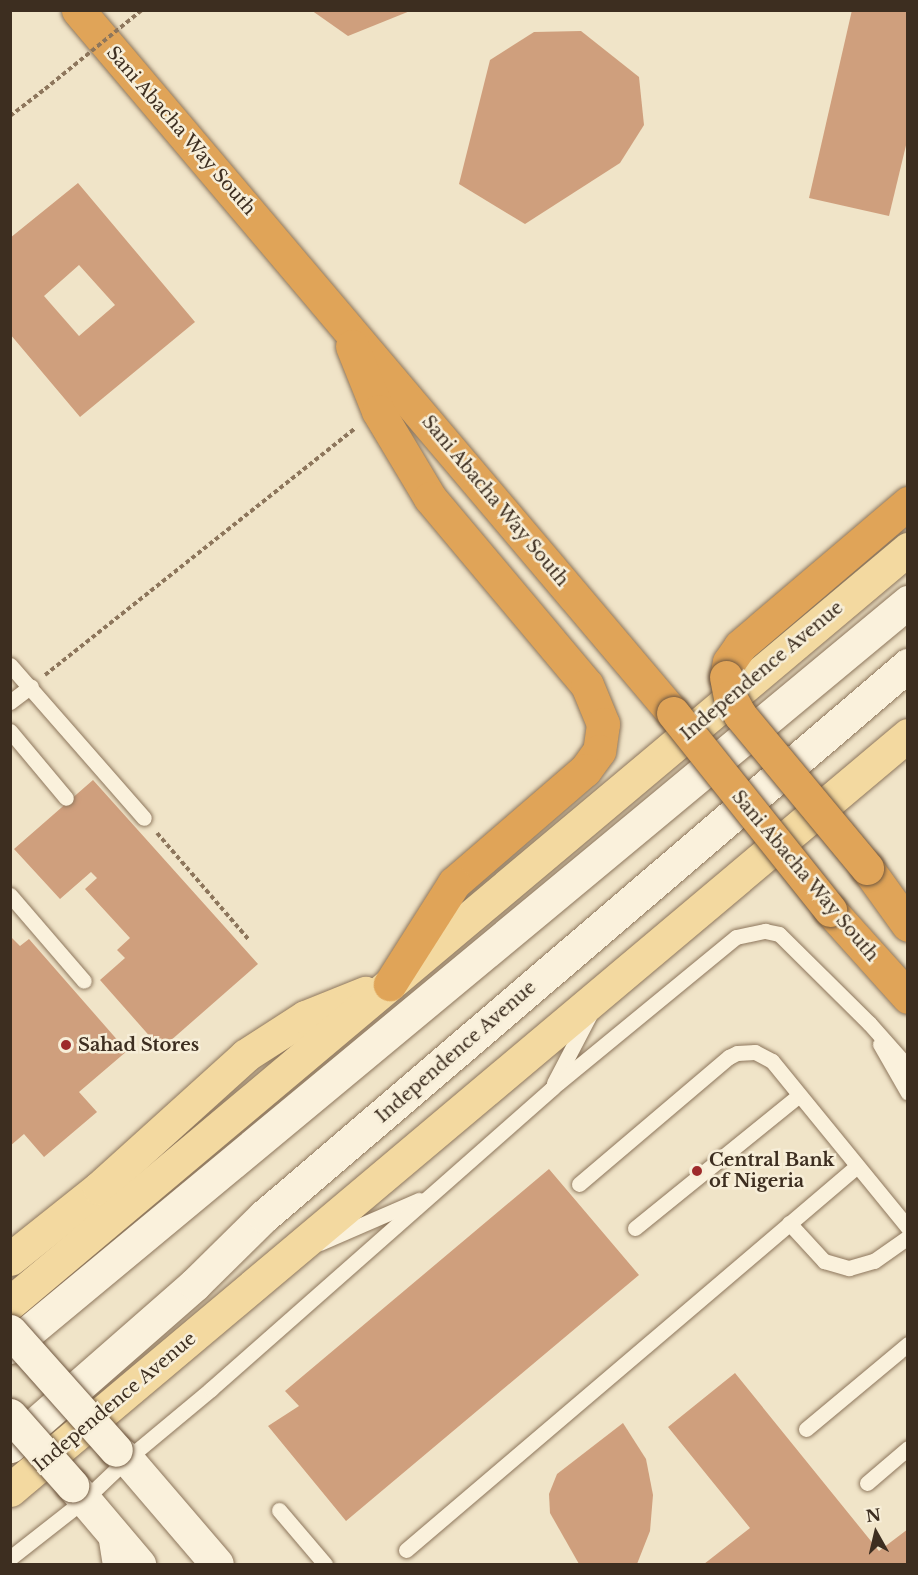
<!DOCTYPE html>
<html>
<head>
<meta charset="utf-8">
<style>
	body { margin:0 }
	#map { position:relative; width:918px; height:1575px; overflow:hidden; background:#f0e4c8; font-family:"Libre Baskerville",serif }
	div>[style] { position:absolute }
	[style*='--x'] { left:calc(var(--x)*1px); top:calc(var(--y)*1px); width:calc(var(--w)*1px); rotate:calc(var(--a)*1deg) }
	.building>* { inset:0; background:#cf9f7d }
	.path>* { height:4px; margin-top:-2px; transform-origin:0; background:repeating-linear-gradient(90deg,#8d765c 0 4.5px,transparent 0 7.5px) }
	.roads { filter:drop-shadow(0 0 2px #8d765c) drop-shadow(0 0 2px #8d765c) }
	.lane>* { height:15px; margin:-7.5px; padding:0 7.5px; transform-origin:7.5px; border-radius:7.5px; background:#faf1dc }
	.secondary>* { height:33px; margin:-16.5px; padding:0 16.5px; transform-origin:16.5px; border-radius:16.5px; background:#faf1dc }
	.primary>* { height:33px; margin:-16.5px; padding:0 16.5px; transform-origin:16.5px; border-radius:16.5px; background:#f3d9a0 }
	.highway>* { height:33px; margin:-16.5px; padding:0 16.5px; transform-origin:16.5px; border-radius:16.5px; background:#e0a458 }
	.path-bridge>* { height:4px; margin-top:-2px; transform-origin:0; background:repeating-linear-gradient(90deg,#8d765c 0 4.5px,transparent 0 7.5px) }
	.bridges { filter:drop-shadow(0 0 2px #6f573f) drop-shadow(0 0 2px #6f573f) }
	.secondary-bridge>* { height:33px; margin:-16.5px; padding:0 16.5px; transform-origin:16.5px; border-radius:16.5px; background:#faf1dc }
	.highway-bridge>* { height:33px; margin:-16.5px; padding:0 16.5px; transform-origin:16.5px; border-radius:16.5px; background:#e0a458 }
	.dots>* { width:16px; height:16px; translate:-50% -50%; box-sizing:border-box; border:3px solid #f7eed8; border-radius:50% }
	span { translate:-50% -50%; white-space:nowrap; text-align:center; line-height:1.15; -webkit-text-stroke:5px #f7eed8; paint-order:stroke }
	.street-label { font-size:18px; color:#3d2e20 }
	.poi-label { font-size:18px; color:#3d2e20; font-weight:700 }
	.left { translate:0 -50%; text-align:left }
	.frame { position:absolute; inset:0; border:12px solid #3d2e20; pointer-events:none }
	.north { position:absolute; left:846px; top:1503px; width:60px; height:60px; -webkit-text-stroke:4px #f7eed8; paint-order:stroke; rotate:352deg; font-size:16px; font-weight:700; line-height:24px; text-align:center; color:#3d2e20 }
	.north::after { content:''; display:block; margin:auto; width:21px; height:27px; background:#3d2e20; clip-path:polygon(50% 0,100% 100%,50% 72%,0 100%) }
</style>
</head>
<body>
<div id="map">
	<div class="building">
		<div style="clip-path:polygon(311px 10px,410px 10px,410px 11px,348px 36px)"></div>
		<div style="clip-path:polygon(852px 10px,908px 10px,908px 137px,889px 216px,809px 198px)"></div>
		<div style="clip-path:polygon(581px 31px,639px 77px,644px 125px,620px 163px,525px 224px,459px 184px,490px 60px,534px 32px)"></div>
		<div style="clip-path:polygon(evenodd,78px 183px,195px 322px,80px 417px,10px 334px,10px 238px,78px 183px,79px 265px,115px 305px,79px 336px,44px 296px,79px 265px)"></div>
		<div style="clip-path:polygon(93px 780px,258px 964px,161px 1049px,100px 980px,125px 958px,117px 950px,130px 938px,85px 889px,97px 878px,91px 872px,60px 899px,14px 849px)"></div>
		<div style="clip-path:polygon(10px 936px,20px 946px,29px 939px,127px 1051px,79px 1092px,97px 1112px,44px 1157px,24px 1134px,10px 1146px)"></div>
		<div style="clip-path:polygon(549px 1169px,639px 1275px,346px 1521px,268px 1426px,299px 1406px,285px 1391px)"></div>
		<div style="clip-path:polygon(735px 1373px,879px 1551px,908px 1529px,908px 1564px,704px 1564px,750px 1528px,668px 1427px)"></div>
		<div style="clip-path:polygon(623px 1423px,646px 1459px,653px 1495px,650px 1531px,637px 1564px,579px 1564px,550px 1513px,549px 1494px,557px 1474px)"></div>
	</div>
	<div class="path">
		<div style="--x:10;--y:116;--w:44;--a:-37.6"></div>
		<div style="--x:45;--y:675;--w:397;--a:-38.5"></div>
		<div style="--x:157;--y:833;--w:141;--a:49.3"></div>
	</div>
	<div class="roads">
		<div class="lane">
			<div style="--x:10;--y:665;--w:203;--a:48.8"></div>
			<div style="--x:10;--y:702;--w:26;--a:-37"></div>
			<div style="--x:10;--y:731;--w:87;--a:50.1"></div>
			<div style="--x:10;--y:895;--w:113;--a:49.3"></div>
			<div style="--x:880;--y:1044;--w:56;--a:60.3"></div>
			<div style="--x:554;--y:1083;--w:78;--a:-62.4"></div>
			<div style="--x:579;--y:1184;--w:197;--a:-40.3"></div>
			<div style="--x:729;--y:1057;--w:9;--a:-27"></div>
			<div style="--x:737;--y:1053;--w:18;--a:-3"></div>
			<div style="--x:755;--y:1052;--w:19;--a:28"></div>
			<div style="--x:772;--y:1061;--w:215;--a:50.8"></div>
			<div style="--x:789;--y:1223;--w:52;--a:47.4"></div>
			<div style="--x:824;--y:1261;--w:26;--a:16"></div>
			<div style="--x:849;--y:1268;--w:26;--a:-16"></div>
			<div style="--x:874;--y:1261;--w:42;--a:-35.2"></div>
			<div style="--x:635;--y:1228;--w:211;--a:-39"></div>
			<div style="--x:320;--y:1243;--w:108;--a:-23.5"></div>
			<div style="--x:806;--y:1429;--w:133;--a:-39.8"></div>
			<div style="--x:867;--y:1483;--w:54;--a:-40.5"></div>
			<div style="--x:279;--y:1510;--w:71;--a:49.6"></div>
			<div style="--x:105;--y:1534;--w:30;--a:81"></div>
			<div style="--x:406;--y:1550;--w:592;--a:-40.41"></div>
			<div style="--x:10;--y:1558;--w:94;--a:-38.1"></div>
			<div style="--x:84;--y:1500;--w:59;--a:-43.6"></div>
			<div style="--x:127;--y:1459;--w:109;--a:-39.8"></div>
			<div style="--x:211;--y:1389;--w:455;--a:-41.4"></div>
			<div style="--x:552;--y:1088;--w:238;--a:-39.4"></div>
			<div style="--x:736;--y:937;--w:30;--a:-12"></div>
			<div style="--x:765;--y:931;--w:14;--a:12"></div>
			<div style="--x:779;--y:934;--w:127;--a:44.7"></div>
			<div style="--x:869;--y:1023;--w:59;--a:48.4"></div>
		</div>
		<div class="secondary">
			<div style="--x:10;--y:1347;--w:1167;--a:-39.68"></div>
			<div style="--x:10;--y:1446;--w:246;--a:-41.2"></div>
			<div style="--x:195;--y:1284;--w:97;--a:-44.6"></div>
			<div style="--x:264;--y:1216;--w:848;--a:-40.55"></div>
			<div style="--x:116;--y:1450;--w:14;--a:39"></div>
			<div style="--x:127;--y:1459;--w:138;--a:49.4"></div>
			<div style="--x:72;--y:1485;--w:104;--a:49.7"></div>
		</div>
		<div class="primary">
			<div style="--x:10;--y:1259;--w:114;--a:-38.6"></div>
			<div style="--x:99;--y:1188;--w:198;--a:-42.1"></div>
			<div style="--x:246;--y:1055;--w:70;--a:-32.8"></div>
			<div style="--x:305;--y:1017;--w:65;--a:-21.8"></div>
			<div style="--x:10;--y:1303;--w:1173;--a:-40.02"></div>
			<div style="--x:10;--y:1490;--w:1173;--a:-40.06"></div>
		</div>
		<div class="highway">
			<div style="--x:78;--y:10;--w:921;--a:49.76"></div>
			<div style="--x:352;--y:346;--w:70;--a:68.2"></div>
			<div style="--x:378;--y:411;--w:101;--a:59.1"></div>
			<div style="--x:430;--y:498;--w:244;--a:50"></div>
			<div style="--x:587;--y:685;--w:42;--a:67.7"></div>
			<div style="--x:603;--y:724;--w:27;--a:98"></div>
			<div style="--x:599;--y:751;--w:24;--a:126"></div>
			<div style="--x:585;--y:770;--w:173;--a:139.2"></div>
			<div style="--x:454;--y:883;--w:120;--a:122.4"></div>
			<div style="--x:726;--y:677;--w:15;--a:-79"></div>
			<div style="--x:729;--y:662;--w:19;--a:-55"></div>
			<div style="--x:740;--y:646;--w:221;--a:-40.4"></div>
			<div style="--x:867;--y:868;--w:70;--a:54.3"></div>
			<div style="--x:830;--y:910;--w:117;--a:48.1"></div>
		</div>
	</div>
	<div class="path-bridge">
		<div style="--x:45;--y:89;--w:125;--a:-39.2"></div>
	</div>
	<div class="bridges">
		<div class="secondary-bridge">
			<div style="--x:10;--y:1331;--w:159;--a:48.3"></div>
			<div style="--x:10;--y:1415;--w:94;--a:48.5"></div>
		</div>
		<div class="highway-bridge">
			<div style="--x:726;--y:677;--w:20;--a:79"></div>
			<div style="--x:730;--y:697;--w:21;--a:61"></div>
			<div style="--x:740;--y:715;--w:199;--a:50.3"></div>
			<div style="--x:673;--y:713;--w:252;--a:51.4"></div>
		</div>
	</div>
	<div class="dots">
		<div style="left:66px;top:1045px;background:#9e2a2b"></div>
		<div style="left:697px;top:1171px;background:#9e2a2b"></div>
	</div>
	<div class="street-label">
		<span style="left:181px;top:131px;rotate:49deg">Sani Abacha Way South</span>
		<span style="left:495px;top:501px;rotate:50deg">Sani Abacha Way South</span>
		<span style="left:762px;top:671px;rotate:-40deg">Independence Avenue</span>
		<span style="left:805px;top:876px;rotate:50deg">Sani Abacha Way South</span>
		<span style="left:456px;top:1052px;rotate:-41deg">Independence Avenue</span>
		<span style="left:115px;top:1402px;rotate:-40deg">Independence Avenue</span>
	</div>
	<div class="poi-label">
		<span class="left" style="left:78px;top:1045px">Sahad Stores</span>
		<span class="left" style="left:709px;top:1171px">Central Bank<br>of Nigeria</span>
	</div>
	<div class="frame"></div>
	<div class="north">N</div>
</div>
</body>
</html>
